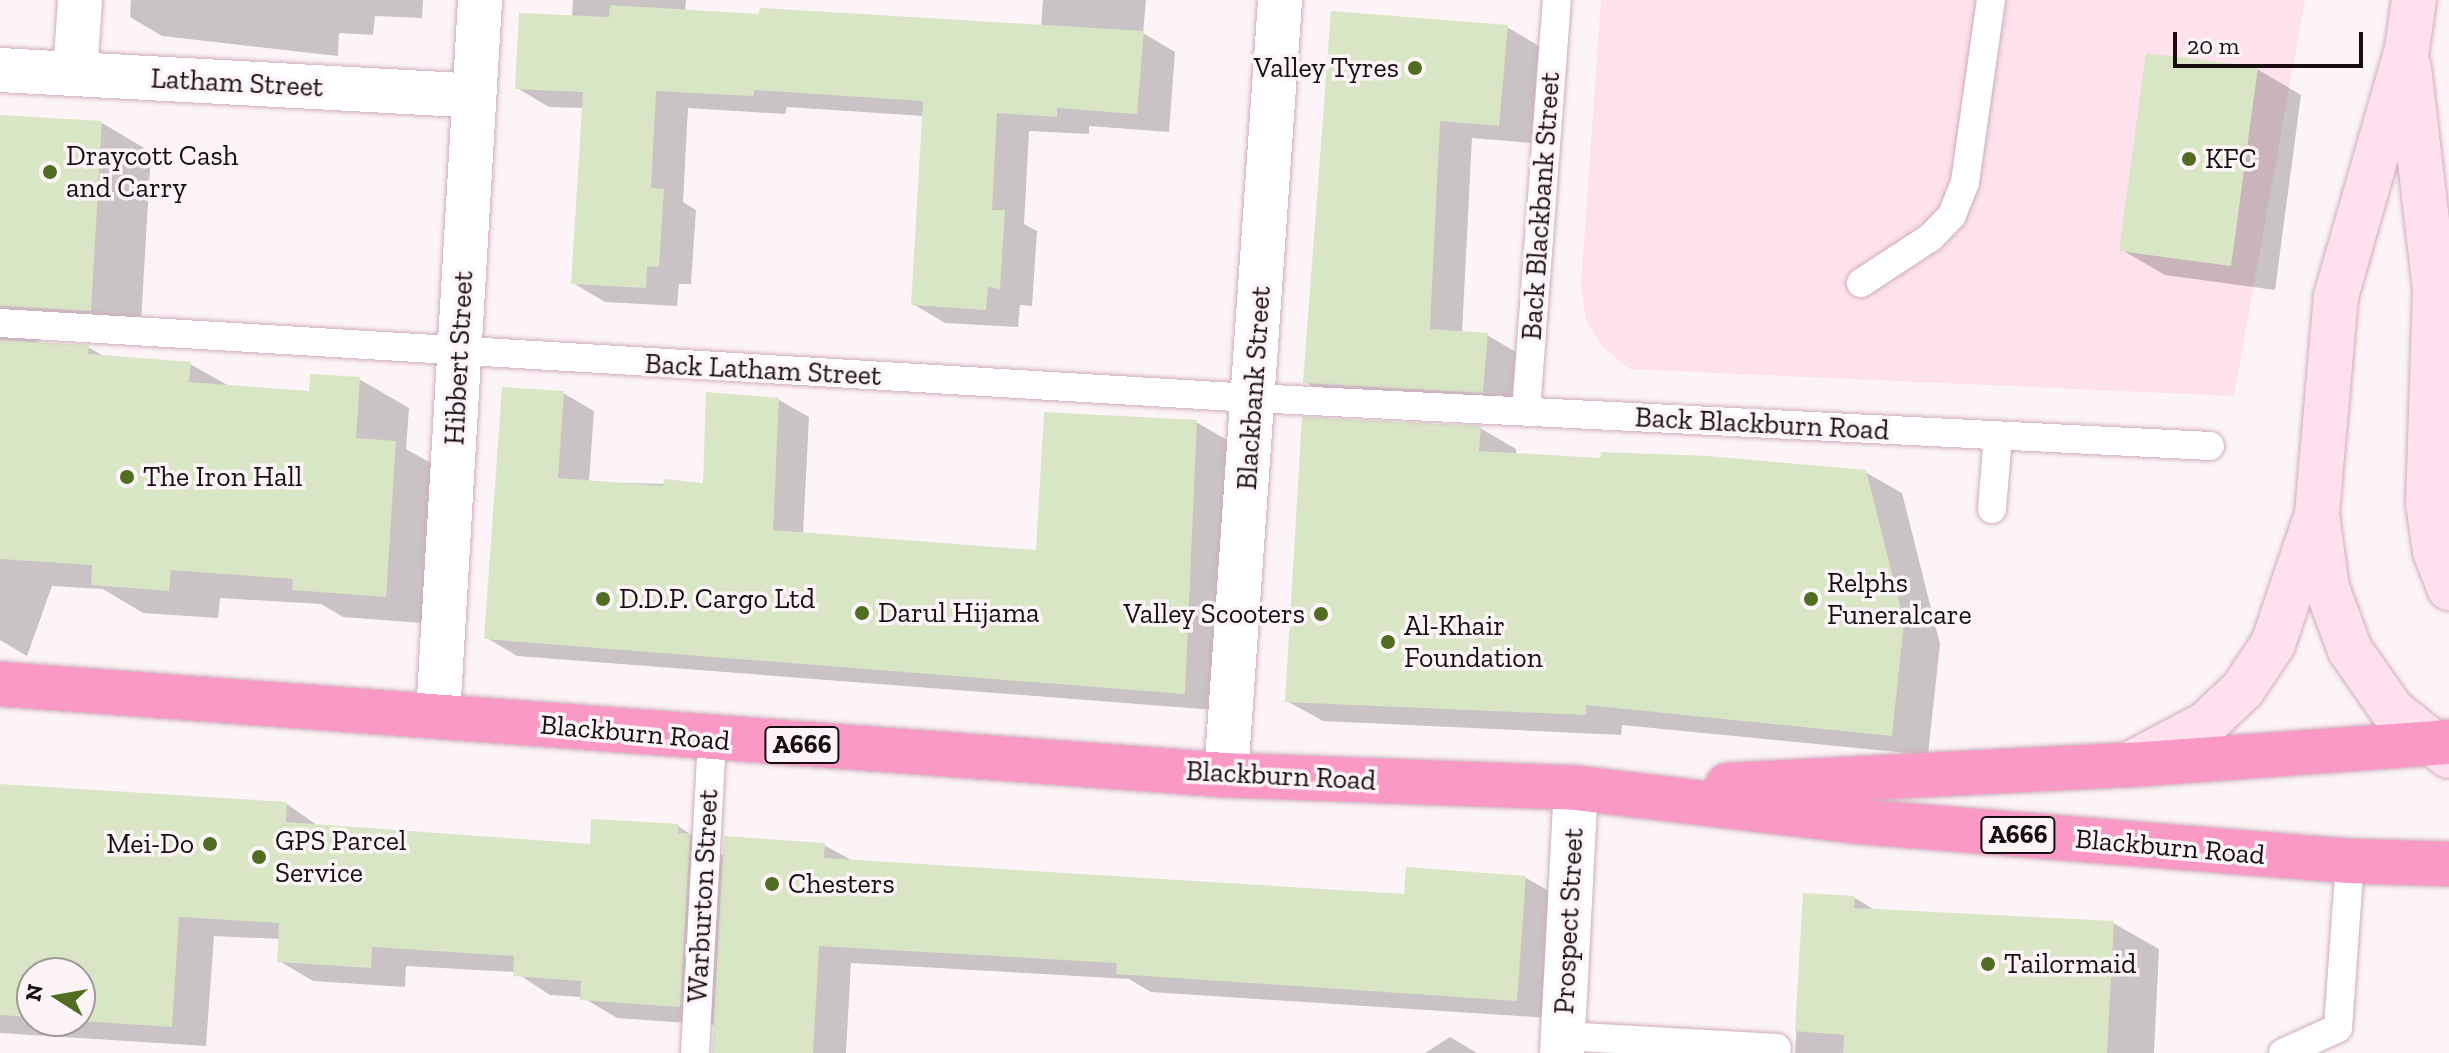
<!DOCTYPE html>
<html>
<head>
<meta charset="utf-8">
<style>
	body { margin:0 }
	#map { position:relative; width:2449px; height:1053px; overflow:hidden; background:#fcf4f7; font-family:"Zilla Slab",serif }
	div>[style] { position:absolute }
	[style*='--x'] { left:calc(var(--x)*1px); top:calc(var(--y)*1px); width:calc(var(--w)*1px); rotate:calc(var(--a)*1deg) }
	.built>* { inset:0; background:#fde1ec }
	.shadow>* { inset:0; background:#0003 }
	.building>* { inset:0; background:#d8e6c6 }
	.roads { filter:drop-shadow(0 0 2px #d0acbb) drop-shadow(0 0 2px #d0acbb) }
	.lane>* { height:28px; margin:-14px; padding:0 14px; transform-origin:14px; border-radius:14px; background:#fff }
	.street>* { height:44px; margin:-22px; padding:0 22px; transform-origin:22px; border-radius:22px; background:#fff }
	.secondary>* { height:44px; margin:-22px; padding:0 22px; transform-origin:22px; border-radius:22px; background:#fee0ee }
	.highway>* { height:44px; margin:-22px; padding:0 22px; transform-origin:22px; border-radius:22px; background:#fa99c5 }
	.dots>* { width:22px; height:22px; translate:-50% -50%; box-sizing:border-box; border:4px solid #fcf4f7; border-radius:50% }
	span { translate:-50% -50%; white-space:nowrap; text-align:center; line-height:1.15; -webkit-text-stroke:7px #fcf4f7; paint-order:stroke }
	.shield-label span { padding:2px 6px; background:#fcf4f7; border:2px solid; border-radius:6px; -webkit-text-stroke-width:0 }
	.shield-label { font-size:26px; color:#190d12; font-weight:700 }
	.poi-label { font-size:28px; color:#190d12 }
	.right { translate:-100% -50%; text-align:right }
	.left { translate:0 -50%; text-align:left }
	.street-label { font-size:28px; color:#190d12 }
	.north { position:absolute; left:16px; top:957px; width:80px; height:80px; box-sizing:border-box; background:#fcf4f7; border:2px solid #a1989b; border-radius:50%; rotate:281deg; font-size:22px; font-weight:700; line-height:32px; text-align:center; color:#190d12 }
	.north::after { content:''; display:block; margin:auto; width:28px; height:36px; background:#516d21; clip-path:polygon(50% 0,100% 100%,50% 72%,0 100%) }
	.scale { position:absolute; left:2173px; top:32px; width:190px; height:36px; box-sizing:border-box; border:4px solid #190d12; border-top:0; padding-left:10px; font-size:24px; line-height:28px; white-space:nowrap; color:#190d12; -webkit-text-stroke:6px #fcf4f7; paint-order:stroke }
</style>
</head>
<body>
<div id="map">
	<div class="built">
		<div style="clip-path:polygon(1601px 0,2305px 0,2234px 396px,1629px 369px,1601px 345px,1586px 321px,1581px 285px)"></div>
	</div>
	<div class="shadow">
		<div style="clip-path:polygon(131px 0,423px 0,422px 18px,375px 16px,373px 35px,339px 33px,338px 56px,162px 36px,130px 17px)"></div>
		<div style="clip-path:polygon(573px 0,686px 0,685px 12px,1041px 27px,1043px 0,1146px 0,1143px 33px,1175px 52px,1169px 132px,1089px 126px,1089px 134px,1029px 131px,1024px 224px,1037px 231px,1032px 306px,1020px 305px,1018px 327px,945px 323px,913px 304px,924px 116px,787px 107px,785px 114px,688px 108px,683px 202px,696px 210px,691px 284px,679px 284px,677px 306px,605px 302px,573px 283px,584px 108px,549px 107px,517px 88px,572px 17px)"></div>
		<div style="clip-path:polygon(1332px 13px,1507px 27px,1539px 46px,1531px 143px,1472px 138px,1462px 333px,1487px 335px,1519px 354px,1515px 410px,1337px 400px,1305px 382px)"></div>
		<div style="clip-path:polygon(2257px 69px,2301px 95px,2275px 290px,2165px 275px,2122px 250px)"></div>
		<div style="clip-path:polygon(0 117px,102px 123px,151px 152px,140px 339px,43px 335px,37px 343px,88px 347px,105px 357px,190px 364px,231px 387px,311px 393px,359px 379px,409px 408px,406px 449px,445px 471px,435px 624px,343px 617px,321px 604px,220px 598px,218px 618px,143px 613px,103px 589px,52px 586px,27px 656px,0 640px)"></div>
		<div style="clip-path:polygon(563px 393px,594px 411px,589px 482px,705px 485px,779px 400px,809px 417px,803px 534px,1038px 552px,1196px 422px,1227px 440px,1215px 710px,517px 656px,487px 638px)"></div>
		<div style="clip-path:polygon(1480px 428px,1516px 449px,1516px 455px,1865px 472px,1902px 493px,1940px 644px,1928px 755px,1622px 725px,1621px 735px,1323px 721px,1287px 701px)"></div>
		<div style="clip-path:polygon(evenodd,0 786px,287px 804px,321px 828px,591px 846px,678px 826px,725px 857px,824px 845px,853px 861px,1405px 896px,1526px 878px,1558px 896px,1549px 1018px,1151px 992px,1129px 979px,851px 963px,846px 1053px,713px 1053px,715px 1025px,617px 1018px,582px 997px,550px 995px,515px 972px,406px 966px,405px 987px,313px 981px,279px 961px,280px 939px,214px 936px,206px 1046px,0 1033px,0 786px,32px 973px,80px 973px,80px 1021px,32px 1021px,32px 973px)"></div>
		<div style="clip-path:polygon(1805px 895px,1855px 898px,1878px 912px,2113px 923px,2159px 949px,2154px 1053px,1795px 1053px)"></div>
		<div style="clip-path:polygon(1450px 1037px,1477px 1053px,1425px 1053px)"></div>
	</div>
	<div class="building">
		<div style="clip-path:polygon(610px 5px,759px 14px,760px 8px,1144px 31px,1137px 114px,1057px 108px,1057px 117px,997px 113px,992px 210px,1005px 210px,1000px 289px,988px 287px,986px 310px,911px 305px,923px 101px,755px 90px,753px 96px,656px 91px,651px 188px,664px 189px,659px 267px,647px 266px,646px 288px,571px 284px,583px 92px,515px 89px,519px 13px,609px 17px)"></div>
		<div style="clip-path:polygon(1331px 11px,1508px 25px,1499px 126px,1440px 121px,1430px 329px,1488px 333px,1483px 393px,1303px 383px)"></div>
		<div style="clip-path:polygon(2146px 53px,2258px 67px,2231px 266px,2119px 251px)"></div>
		<div style="clip-path:polygon(0 115px,102px 121px,91px 311px,0 306px)"></div>
		<div style="clip-path:polygon(0 340px,89px 345px,88px 354px,191px 362px,189px 382px,309px 391px,310px 374px,360px 377px,356px 438px,396px 441px,386px 597px,292px 590px,293px 579px,171px 570px,169px 591px,91px 585px,92px 565px,0 559px)"></div>
		<div style="clip-path:polygon(502px 387px,564px 391px,558px 478px,663px 486px,664px 479px,703px 483px,706px 392px,779px 398px,773px 530px,1036px 550px,1044px 412px,1197px 420px,1185px 694px,484px 639px)"></div>
		<div style="clip-path:polygon(1302px 417px,1481px 426px,1479px 451px,1600px 458px,1601px 452px,1708px 456px,1866px 470px,1904px 622px,1892px 736px,1586px 705px,1586px 715px,1285px 702px)"></div>
		<div style="clip-path:polygon(0 784px,287px 802px,286px 822px,590px 844px,591px 819px,679px 824px,678px 833px,690px 834px,680px 1007px,580px 1000px,581px 981px,513px 976px,514px 956px,372px 947px,371px 968px,277px 962px,279px 923px,179px 917px,172px 1027px,80px 1021px,80px 973px,32px 973px,32px 1017px,0 1015px)"></div>
		<div style="clip-path:polygon(724px 836px,825px 843px,824px 858px,1404px 894px,1406px 867px,1526px 876px,1517px 1001px,1116px 974px,1117px 963px,819px 946px,813px 1053px,712px 1053px)"></div>
		<div style="clip-path:polygon(1803px 893px,1855px 896px,1854px 908px,2114px 921px,2107px 1053px,1843px 1053px,1844px 1035px,1795px 1031px)"></div>
	</div>
	<div class="roads">
		<div class="lane">
			<div style="--x:1861;--y:283;--w:84;--a:-33.3"></div>
			<div style="--x:1931;--y:237;--w:30;--a:-46"></div>
			<div style="--x:1952;--y:215;--w:35;--a:-68"></div>
			<div style="--x:1965;--y:182;--w:184;--a:-81.9"></div>
			<div style="--x:0;--y:323;--w:1255;--a:3.43"></div>
			<div style="--x:1253;--y:398;--w:958;--a:2.87"></div>
			<div style="--x:1526;--y:411;--w:412;--a:-85.7"></div>
			<div style="--x:1992;--y:509;--w:73;--a:-85.3"></div>
			<div style="--x:1563;--y:1036;--w:214;--a:3.2"></div>
			<div style="--x:695;--y:1053;--w:313;--a:-86.9"></div>
			<div style="--x:2283;--y:1053;--w:60;--a:-24.4"></div>
			<div style="--x:2338;--y:1028;--w:167;--a:-85.9"></div>
		</div>
		<div class="street">
			<div style="--x:0;--y:70;--w:475;--a:3.1"></div>
			<div style="--x:75;--y:74;--w:74;--a:-86.1"></div>
			<div style="--x:438;--y:716;--w:717;--a:-86.64"></div>
			<div style="--x:1226;--y:775;--w:777;--a:-86.01"></div>
			<div style="--x:1562;--y:1053;--w:265;--a:-87"></div>
		</div>
		<div class="secondary">
			<div style="--x:2414;--y:0;--w:49;--a:98.1"></div>
			<div style="--x:2407;--y:49;--w:257;--a:106"></div>
			<div style="--x:2336;--y:296;--w:220;--a:95"></div>
			<div style="--x:2317;--y:515;--w:74;--a:82.2"></div>
			<div style="--x:2327;--y:588;--w:66;--a:69.6"></div>
			<div style="--x:2350;--y:650;--w:73;--a:55"></div>
			<div style="--x:2392;--y:710;--w:73;--a:38.9"></div>
			<div style="--x:2409;--y:68;--w:225;--a:83.3"></div>
			<div style="--x:2435;--y:291;--w:212;--a:91.9"></div>
			<div style="--x:2428;--y:503;--w:49;--a:81.7"></div>
			<div style="--x:2435;--y:551;--w:40;--a:69"></div>
			<div style="--x:2128;--y:765;--w:88;--a:-27.7"></div>
			<div style="--x:2206;--y:724;--w:51;--a:-43.4"></div>
			<div style="--x:2243;--y:689;--w:54;--a:-56.3"></div>
			<div style="--x:2273;--y:644;--w:128;--a:-71.3"></div>
		</div>
		<div class="highway">
			<div style="--x:0;--y:684;--w:1229;--a:4.25"></div>
			<div style="--x:1226;--y:775;--w:350;--a:2.1"></div>
			<div style="--x:1576;--y:788;--w:278;--a:6.8"></div>
			<div style="--x:1852;--y:821;--w:500;--a:4.6"></div>
			<div style="--x:2350;--y:861;--w:99;--a:1.7"></div>
			<div style="--x:1728;--y:785;--w:400;--a:-2.9"></div>
			<div style="--x:2128;--y:765;--w:322;--a:-4.1"></div>
		</div>
	</div>
	<div class="dots">
		<div style="left:1415px;top:68px;background:#516d21"></div>
		<div style="left:2189px;top:159px;background:#516d21"></div>
		<div style="left:50px;top:172px;background:#516d21"></div>
		<div style="left:127px;top:477px;background:#516d21"></div>
		<div style="left:603px;top:599px;background:#516d21"></div>
		<div style="left:1811px;top:599px;background:#516d21"></div>
		<div style="left:862px;top:613px;background:#516d21"></div>
		<div style="left:1321px;top:614px;background:#516d21"></div>
		<div style="left:1388px;top:642px;background:#516d21"></div>
		<div style="left:210px;top:844px;background:#516d21"></div>
		<div style="left:259px;top:857px;background:#516d21"></div>
		<div style="left:772px;top:884px;background:#516d21"></div>
		<div style="left:1988px;top:964px;background:#516d21"></div>
	</div>
	<div class="shield-label">
		<span style="left:802px;top:745px">A666</span>
		<span style="left:2018px;top:835px">A666</span>
	</div>
	<div class="poi-label">
		<span class="right" style="left:1399px;top:68px">Valley Tyres</span>
		<span class="left" style="left:66px;top:172px">Draycott Cash<br>and Carry</span>
		<span class="left" style="left:2205px;top:159px">KFC</span>
		<span class="left" style="left:143px;top:477px">The Iron Hall</span>
		<span class="left" style="left:1827px;top:599px">Relphs<br>Funeralcare</span>
		<span class="left" style="left:619px;top:599px">D.D.P. Cargo Ltd</span>
		<span class="left" style="left:878px;top:613px">Darul Hijama</span>
		<span class="right" style="left:1305px;top:614px">Valley Scooters</span>
		<span class="left" style="left:1404px;top:642px">Al-Khair<br>Foundation</span>
		<span class="left" style="left:275px;top:857px">GPS Parcel<br>Service</span>
		<span class="right" style="left:194px;top:844px">Mei-Do</span>
		<span class="left" style="left:788px;top:884px">Chesters</span>
		<span class="left" style="left:2004px;top:964px">Tailormaid</span>
	</div>
	<div class="street-label">
		<span style="left:237px;top:83px;rotate:3deg">Latham Street</span>
		<span style="left:1541px;top:206px;rotate:-86deg">Back Blackbank Street</span>
		<span style="left:459px;top:358px;rotate:-87deg">Hibbert Street</span>
		<span style="left:763px;top:370px;rotate:3deg">Back Latham Street</span>
		<span style="left:1254px;top:388px;rotate:-86deg">Blackbank Street</span>
		<span style="left:1762px;top:424px;rotate:3deg">Back Blackburn Road</span>
		<span style="left:635px;top:733px;rotate:5deg">Blackburn Road</span>
		<span style="left:1281px;top:776px;rotate:3deg">Blackburn Road</span>
		<span style="left:2170px;top:847px;rotate:5deg">Blackburn Road</span>
		<span style="left:703px;top:896px;rotate:-87deg">Warburton Street</span>
		<span style="left:1569px;top:921px;rotate:-87deg">Prospect Street</span>
	</div>
	<div class="north">N</div>
	<div class="scale">20 m</div>
</div>
</body>
</html>
